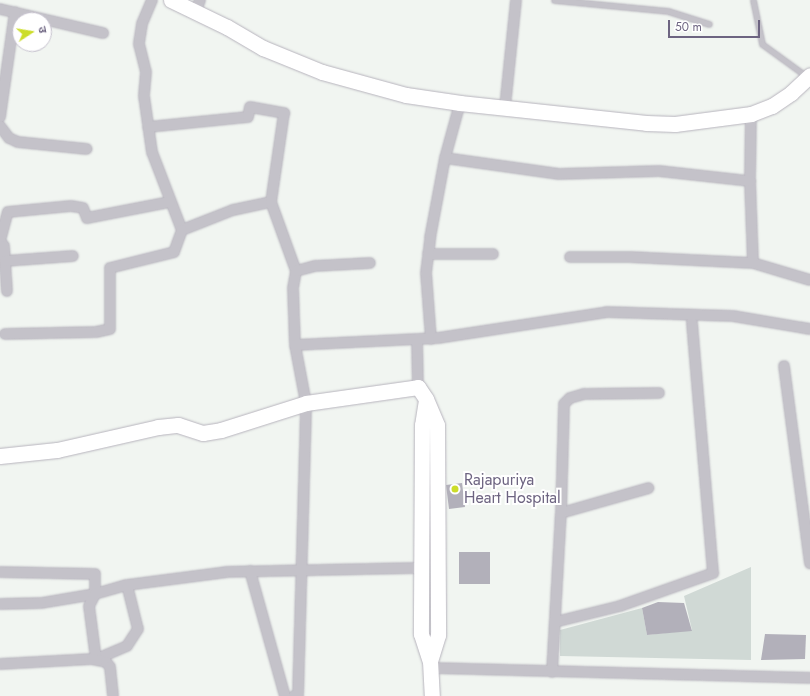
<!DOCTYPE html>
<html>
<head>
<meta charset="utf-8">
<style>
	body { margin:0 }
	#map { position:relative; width:810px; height:696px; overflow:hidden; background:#f1f5f1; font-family:Jost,"Noto Sans Devanagari",sans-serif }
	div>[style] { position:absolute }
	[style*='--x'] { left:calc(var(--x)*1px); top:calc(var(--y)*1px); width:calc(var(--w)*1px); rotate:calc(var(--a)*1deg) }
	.green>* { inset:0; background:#d0d9d5 }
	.building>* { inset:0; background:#b2b0ba }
	.roads { filter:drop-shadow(0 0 1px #b7b4bd) drop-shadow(0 0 1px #b7b4bd) }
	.lane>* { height:5px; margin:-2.5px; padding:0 2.5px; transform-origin:2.5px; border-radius:2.5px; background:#c4c2c9 }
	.street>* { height:10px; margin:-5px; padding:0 5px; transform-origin:5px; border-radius:5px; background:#c4c2c9 }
	.secondary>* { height:15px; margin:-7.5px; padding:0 7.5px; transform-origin:7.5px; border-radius:7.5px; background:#fff }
	.dots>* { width:11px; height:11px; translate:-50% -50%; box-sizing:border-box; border:2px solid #fff; border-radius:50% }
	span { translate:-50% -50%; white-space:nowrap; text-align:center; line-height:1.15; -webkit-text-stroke:4px #fff; paint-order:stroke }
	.poi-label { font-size:16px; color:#6d6481 }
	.left { translate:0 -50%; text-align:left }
	.north { position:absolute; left:12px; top:12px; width:40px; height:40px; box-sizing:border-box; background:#fff; border:1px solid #c5c1cd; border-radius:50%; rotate:78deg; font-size:11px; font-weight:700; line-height:16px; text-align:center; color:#6d6481 }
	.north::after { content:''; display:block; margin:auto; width:14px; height:18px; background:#ccdd29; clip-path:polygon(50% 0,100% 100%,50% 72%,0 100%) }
	.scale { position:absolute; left:668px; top:20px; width:92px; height:18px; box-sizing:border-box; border:2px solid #6d6481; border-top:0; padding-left:5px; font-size:12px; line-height:14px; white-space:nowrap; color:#6d6481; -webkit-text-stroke:3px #fff; paint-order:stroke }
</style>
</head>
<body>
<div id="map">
	<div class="green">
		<div style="clip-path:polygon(751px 567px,751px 660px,560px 656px,560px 630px,642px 608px,647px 635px,692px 630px,684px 596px)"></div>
	</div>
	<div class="building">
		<div style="clip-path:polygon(462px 483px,465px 507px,449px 509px,446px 485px)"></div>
		<div style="clip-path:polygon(459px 552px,490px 552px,490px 584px,459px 584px)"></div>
		<div style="clip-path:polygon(658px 602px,684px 603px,692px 631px,647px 635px,642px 608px)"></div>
		<div style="clip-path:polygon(765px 634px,806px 635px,805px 659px,761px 660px)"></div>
	</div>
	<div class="roads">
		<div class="lane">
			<div style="--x:554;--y:0;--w:115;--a:5.5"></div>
			<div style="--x:668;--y:11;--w:43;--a:17.6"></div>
			<div style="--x:753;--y:0;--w:45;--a:78.4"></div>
			<div style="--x:762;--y:44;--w:54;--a:36"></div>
		</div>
		<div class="street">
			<div style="--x:152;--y:0;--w:26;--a:113"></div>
			<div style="--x:142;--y:24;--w:20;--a:99"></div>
			<div style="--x:139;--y:44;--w:29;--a:76"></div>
			<div style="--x:146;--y:72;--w:24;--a:95"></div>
			<div style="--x:144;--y:96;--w:57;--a:81.9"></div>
			<div style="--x:152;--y:152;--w:84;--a:69"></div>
			<div style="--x:182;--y:230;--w:55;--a:-21.4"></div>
			<div style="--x:233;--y:210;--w:39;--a:-12"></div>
			<div style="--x:271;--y:202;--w:73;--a:70.1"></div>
			<div style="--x:0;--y:9;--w:106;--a:13.1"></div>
			<div style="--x:196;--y:11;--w:12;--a:-70"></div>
			<div style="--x:505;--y:107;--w:108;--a:-84.1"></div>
			<div style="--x:751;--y:114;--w:67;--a:90.9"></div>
			<div style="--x:750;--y:181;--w:82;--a:87.9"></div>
			<div style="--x:753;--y:263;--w:59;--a:16.6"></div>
			<div style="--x:0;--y:117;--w:106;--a:-81.9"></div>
			<div style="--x:0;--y:126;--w:15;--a:53"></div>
			<div style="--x:9;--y:138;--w:10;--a:24"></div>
			<div style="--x:18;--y:142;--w:69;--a:5.8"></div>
			<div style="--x:148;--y:127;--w:100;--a:-5.7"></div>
			<div style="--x:248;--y:117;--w:10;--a:-79"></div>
			<div style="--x:250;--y:107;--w:35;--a:10"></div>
			<div style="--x:284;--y:113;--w:90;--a:98.3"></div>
			<div style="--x:445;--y:158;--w:115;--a:8"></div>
			<div style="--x:559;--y:174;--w:100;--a:-1.7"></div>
			<div style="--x:659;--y:171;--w:92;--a:6.3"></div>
			<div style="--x:0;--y:241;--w:30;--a:-75"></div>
			<div style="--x:8;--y:212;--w:63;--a:-5.4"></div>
			<div style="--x:71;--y:206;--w:12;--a:9"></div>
			<div style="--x:83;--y:208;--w:11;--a:68"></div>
			<div style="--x:87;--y:218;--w:84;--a:-11"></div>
			<div style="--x:0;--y:241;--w:6;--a:51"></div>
			<div style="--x:4;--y:246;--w:45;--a:86.2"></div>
			<div style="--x:428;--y:254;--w:65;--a:0"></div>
			<div style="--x:570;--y:257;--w:60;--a:0"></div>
			<div style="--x:630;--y:257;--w:123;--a:2.8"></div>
			<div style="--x:5;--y:261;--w:68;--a:-4.2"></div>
			<div style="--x:5;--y:334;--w:91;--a:-1.3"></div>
			<div style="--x:96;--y:332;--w:14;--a:-12"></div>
			<div style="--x:110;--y:329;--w:61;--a:-90"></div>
			<div style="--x:110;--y:268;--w:66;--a:-14"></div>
			<div style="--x:174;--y:252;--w:23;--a:-70"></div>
			<div style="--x:431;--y:339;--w:66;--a:-94.3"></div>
			<div style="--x:426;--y:273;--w:35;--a:-83"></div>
			<div style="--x:430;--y:238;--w:81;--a:-79.4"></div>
			<div style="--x:445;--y:158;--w:57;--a:-74.7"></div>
			<div style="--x:417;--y:340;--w:47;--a:88.8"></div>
			<div style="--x:295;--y:345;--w:57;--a:-92"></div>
			<div style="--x:293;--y:288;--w:17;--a:-80"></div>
			<div style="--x:296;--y:271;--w:20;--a:-15"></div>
			<div style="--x:315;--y:266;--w:55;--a:-3.1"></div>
			<div style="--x:784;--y:366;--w:199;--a:82.5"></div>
			<div style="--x:561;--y:513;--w:91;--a:-15.9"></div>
			<div style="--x:250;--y:571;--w:130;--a:74.4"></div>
			<div style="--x:0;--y:572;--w:95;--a:1.2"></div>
			<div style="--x:95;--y:574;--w:20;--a:90"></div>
			<div style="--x:95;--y:594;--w:55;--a:170.5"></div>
			<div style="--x:41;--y:603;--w:41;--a:178.6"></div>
			<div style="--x:127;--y:585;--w:45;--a:76"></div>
			<div style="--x:138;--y:629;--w:20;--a:123"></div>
			<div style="--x:127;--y:646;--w:34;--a:157"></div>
			<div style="--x:96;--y:659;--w:53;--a:-97.5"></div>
			<div style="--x:89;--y:606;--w:13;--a:-63"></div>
			<div style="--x:95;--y:594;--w:33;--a:-16"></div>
			<div style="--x:127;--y:585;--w:101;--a:-7.4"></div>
			<div style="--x:227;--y:572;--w:194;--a:-1.2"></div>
			<div style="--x:555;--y:622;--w:67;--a:-13.8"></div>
			<div style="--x:620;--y:606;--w:99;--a:-19.5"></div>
			<div style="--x:713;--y:573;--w:252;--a:-94.8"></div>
			<div style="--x:0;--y:664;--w:92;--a:-3.1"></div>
			<div style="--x:92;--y:659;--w:14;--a:12"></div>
			<div style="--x:106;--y:662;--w:6;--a:51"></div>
			<div style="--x:110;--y:667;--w:29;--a:84"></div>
			<div style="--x:430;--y:668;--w:380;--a:1.5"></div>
			<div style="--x:552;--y:672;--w:159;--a:-86.8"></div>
			<div style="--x:561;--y:513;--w:109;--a:-88.4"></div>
			<div style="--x:564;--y:404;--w:8;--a:-45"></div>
			<div style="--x:570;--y:398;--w:15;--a:-16"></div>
			<div style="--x:584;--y:394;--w:75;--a:-0.8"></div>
			<div style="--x:294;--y:696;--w:4;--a:0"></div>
			<div style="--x:298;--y:696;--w:293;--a:-88.4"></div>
			<div style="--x:306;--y:403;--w:59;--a:-100.7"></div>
			<div style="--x:295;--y:345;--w:143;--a:-2.8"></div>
			<div style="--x:438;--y:338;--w:171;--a:-8.7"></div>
			<div style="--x:607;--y:312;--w:126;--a:1.8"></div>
			<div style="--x:733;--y:316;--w:78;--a:9.6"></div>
		</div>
		<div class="secondary">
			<div style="--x:171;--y:0;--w:62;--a:25.7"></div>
			<div style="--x:227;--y:27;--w:42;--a:30.3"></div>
			<div style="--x:263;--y:48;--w:64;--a:22.1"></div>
			<div style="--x:322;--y:72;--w:87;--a:15.3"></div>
			<div style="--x:406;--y:95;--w:55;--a:8.4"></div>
			<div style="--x:460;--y:103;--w:187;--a:6.1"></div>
			<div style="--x:646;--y:123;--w:29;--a:2"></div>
			<div style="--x:675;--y:124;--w:77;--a:-7.5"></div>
			<div style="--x:751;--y:114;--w:22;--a:-21"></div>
			<div style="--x:772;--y:106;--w:23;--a:-34"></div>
			<div style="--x:791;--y:93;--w:26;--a:-43"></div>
			<div style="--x:426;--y:400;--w:25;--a:99"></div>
			<div style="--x:422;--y:425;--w:209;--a:90.3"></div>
			<div style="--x:421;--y:634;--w:28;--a:72"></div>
			<div style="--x:430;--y:661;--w:35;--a:87"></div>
			<div style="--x:0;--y:456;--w:57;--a:-6"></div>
			<div style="--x:57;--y:450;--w:104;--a:-12.8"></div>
			<div style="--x:158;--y:427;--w:20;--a:-6"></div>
			<div style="--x:178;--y:425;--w:26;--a:18"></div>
			<div style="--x:203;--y:433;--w:18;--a:-9"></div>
			<div style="--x:221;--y:430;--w:89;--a:-17.6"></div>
			<div style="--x:306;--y:403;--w:113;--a:-8.1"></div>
			<div style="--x:418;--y:387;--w:14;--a:56"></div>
			<div style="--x:426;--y:399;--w:28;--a:67"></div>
			<div style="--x:437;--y:425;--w:210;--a:89.7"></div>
			<div style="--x:438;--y:635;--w:27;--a:107"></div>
		</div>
	</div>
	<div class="dots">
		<div style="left:455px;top:489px;background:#ccdd29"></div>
	</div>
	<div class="poi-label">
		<span class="left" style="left:464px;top:489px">Rajapuriya<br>Heart Hospital</span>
	</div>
	<div class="north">उ</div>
	<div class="scale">50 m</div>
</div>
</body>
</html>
